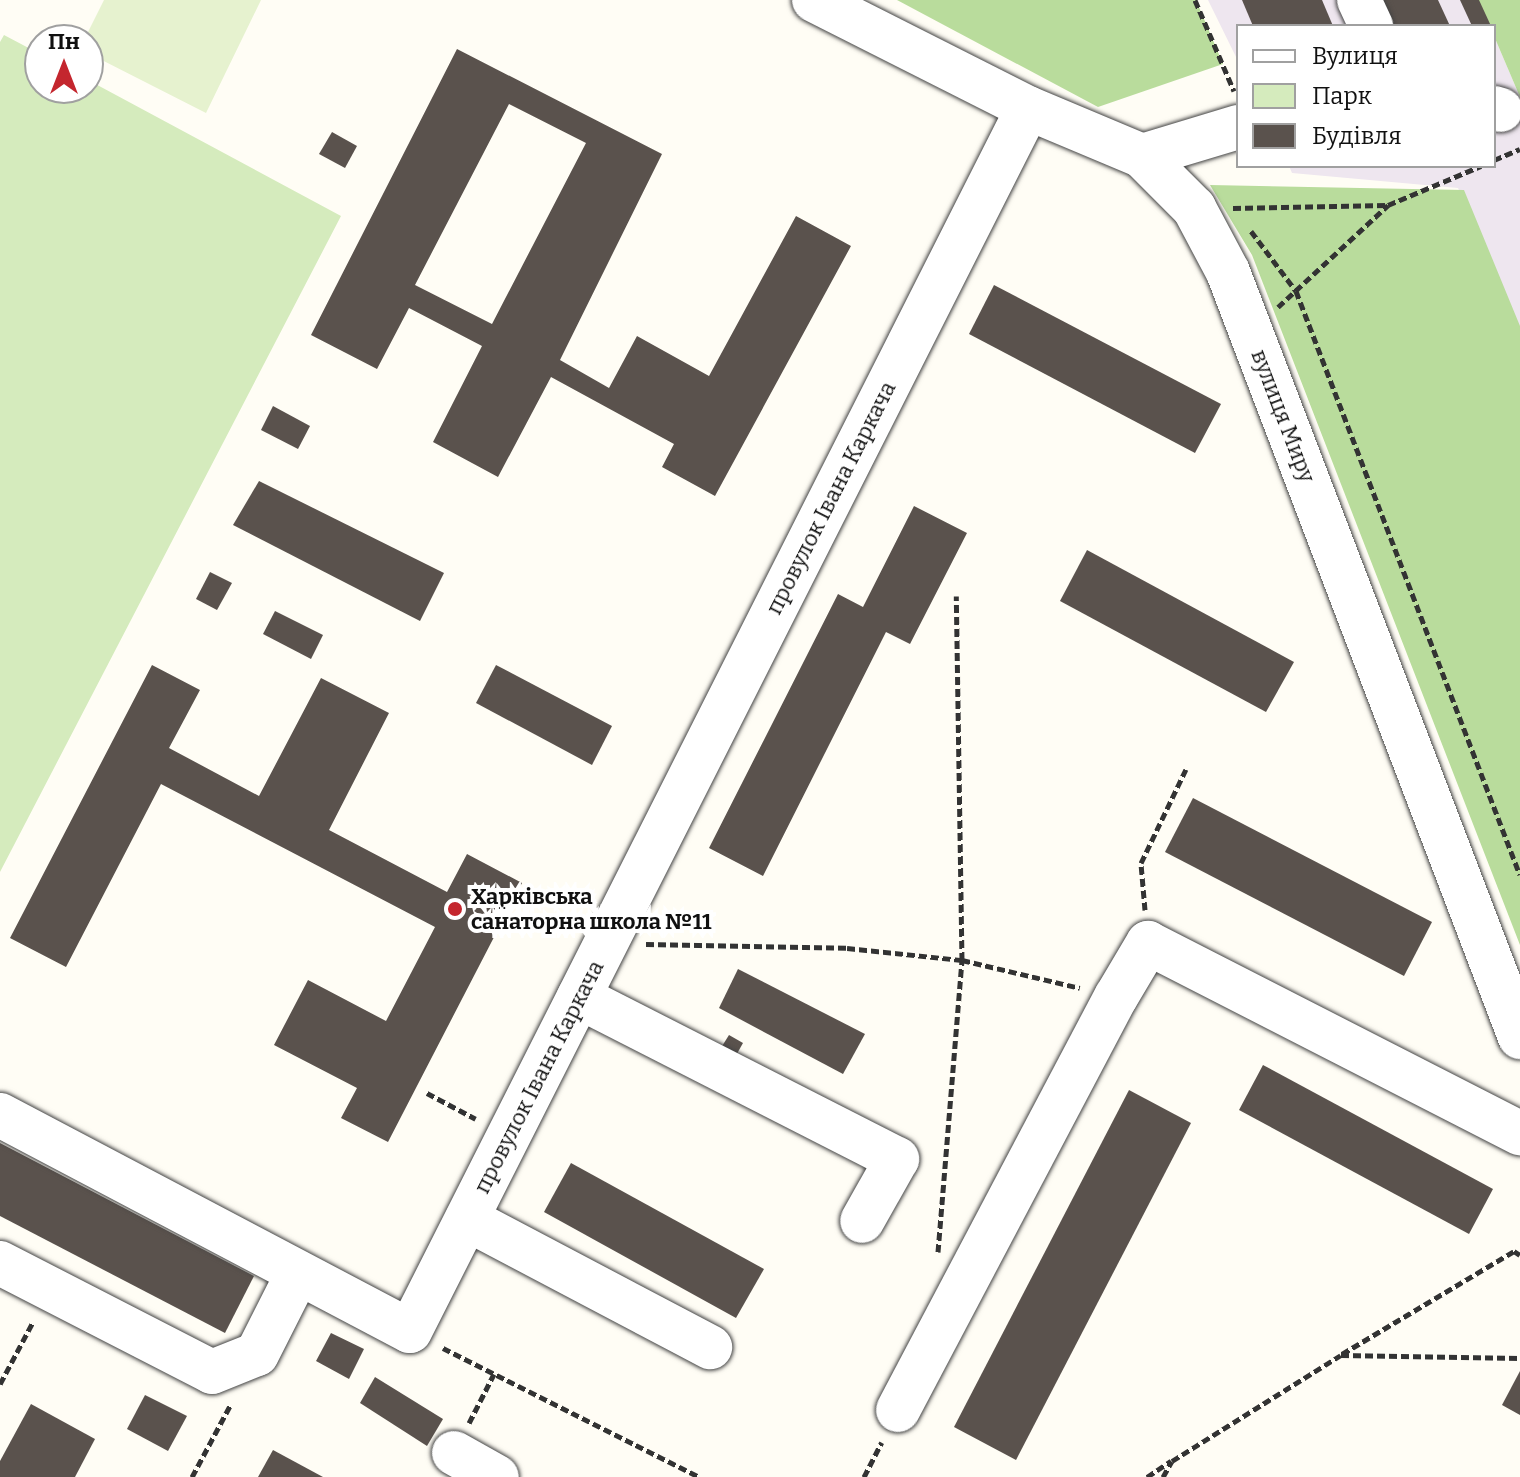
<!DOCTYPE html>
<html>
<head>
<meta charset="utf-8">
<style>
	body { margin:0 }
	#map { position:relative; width:1520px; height:1477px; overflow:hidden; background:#fffdf5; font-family:Bitter,serif }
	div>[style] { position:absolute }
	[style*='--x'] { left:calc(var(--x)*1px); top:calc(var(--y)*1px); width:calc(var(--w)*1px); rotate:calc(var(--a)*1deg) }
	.industrial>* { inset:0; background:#eee6ef }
	.green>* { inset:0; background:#d5ebbd }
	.forest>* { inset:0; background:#b9dc9c }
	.pitch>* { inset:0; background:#e6f2cf }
	.building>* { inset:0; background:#5a524d }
	.path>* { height:5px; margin-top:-2.5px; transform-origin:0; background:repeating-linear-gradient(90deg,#333 0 8px,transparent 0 12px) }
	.roads { filter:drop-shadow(0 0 2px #444) drop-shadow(0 0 2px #444) }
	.minor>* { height:44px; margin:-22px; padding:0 22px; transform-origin:22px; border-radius:22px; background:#fff }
	.dots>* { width:22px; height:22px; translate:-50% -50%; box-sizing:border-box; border:4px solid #fff; border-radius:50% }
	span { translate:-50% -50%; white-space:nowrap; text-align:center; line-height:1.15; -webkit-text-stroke:8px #fff; paint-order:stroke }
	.street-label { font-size:22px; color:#111 }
	.poi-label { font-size:22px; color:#111; font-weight:700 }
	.left { translate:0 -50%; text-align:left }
	.legend { position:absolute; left:1236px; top:24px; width:260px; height:144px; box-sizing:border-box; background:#fff; border:2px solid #a0a0a0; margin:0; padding:10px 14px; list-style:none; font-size:24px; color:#111 }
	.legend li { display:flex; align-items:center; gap:16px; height:40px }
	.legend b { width:40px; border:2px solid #a0a0a0 }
	.north { position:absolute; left:24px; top:24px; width:80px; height:80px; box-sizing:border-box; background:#fff; border:2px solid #a0a0a0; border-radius:50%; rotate:0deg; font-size:22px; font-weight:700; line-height:32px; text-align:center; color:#111 }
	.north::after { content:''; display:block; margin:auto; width:28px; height:36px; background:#c4262e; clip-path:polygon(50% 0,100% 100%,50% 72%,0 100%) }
</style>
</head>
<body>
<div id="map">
	<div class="industrial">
		<div style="clip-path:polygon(1208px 0,1478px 0,1489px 26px,1238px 26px,1238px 61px)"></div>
		<div style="clip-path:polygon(1494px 36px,1520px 97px,1520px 337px,1458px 188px,1292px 173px,1289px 166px,1494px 166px)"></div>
	</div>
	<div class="green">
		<div style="clip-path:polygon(4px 35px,40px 54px,40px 88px,88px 88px,88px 80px,341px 216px,0 872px,0 42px)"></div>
	</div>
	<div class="forest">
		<div style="clip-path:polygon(897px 0,1196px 0,1223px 64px,1098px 107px)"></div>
		<div style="clip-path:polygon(1478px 0,1520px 0,1520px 97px,1494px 36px,1494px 26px,1489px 26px)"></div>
		<div style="clip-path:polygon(1210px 185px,1464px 190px,1520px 326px,1520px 945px,1252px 255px)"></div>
	</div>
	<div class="pitch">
		<div style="clip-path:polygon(104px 0,261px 0,206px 113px,88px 53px,88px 40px,84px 40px)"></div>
	</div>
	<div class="building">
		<div style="clip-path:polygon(1242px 0,1322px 0,1333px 26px,1253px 26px)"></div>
		<div style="clip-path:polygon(1371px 0,1438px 0,1450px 26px,1382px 26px)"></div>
		<div style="clip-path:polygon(1460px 0,1479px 0,1491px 26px,1472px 26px)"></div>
		<div style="clip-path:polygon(evenodd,457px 49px,662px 154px,560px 360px,609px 388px,637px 336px,709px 376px,796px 216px,851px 246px,715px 496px,662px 467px,674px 444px,551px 377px,498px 477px,433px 442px,482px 346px,409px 308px,377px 369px,311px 335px,457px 49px,509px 104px,586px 143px,492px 324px,415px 285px,509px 104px)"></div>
		<div style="clip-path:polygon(332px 132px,357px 146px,345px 168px,319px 154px)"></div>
		<div style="clip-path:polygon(994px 285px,1221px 404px,1195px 453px,969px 334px)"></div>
		<div style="clip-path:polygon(273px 406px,310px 426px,298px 449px,261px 430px)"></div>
		<div style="clip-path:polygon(259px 481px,444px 573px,420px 621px,233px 525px)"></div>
		<div style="clip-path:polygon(914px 506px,967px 533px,910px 644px,886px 632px,763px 876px,709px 848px,838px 594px,863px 607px)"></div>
		<div style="clip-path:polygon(1087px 550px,1294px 662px,1266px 712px,1060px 601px)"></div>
		<div style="clip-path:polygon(210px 572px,232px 583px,217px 610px,196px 599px)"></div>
		<div style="clip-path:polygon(275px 611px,323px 635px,311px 659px,263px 634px)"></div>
		<div style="clip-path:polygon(152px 665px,200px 690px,169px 748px,259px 796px,321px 678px,389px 713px,329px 830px,447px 892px,467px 854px,522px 883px,388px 1142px,341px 1118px,357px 1088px,274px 1045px,308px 980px,386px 1021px,435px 927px,161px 784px,66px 967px,10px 938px)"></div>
		<div style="clip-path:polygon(496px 665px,612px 726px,592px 765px,476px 703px)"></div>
		<div style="clip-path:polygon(1193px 798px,1432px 922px,1404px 976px,1165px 852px)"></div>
		<div style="clip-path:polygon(738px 969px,865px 1034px,843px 1074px,719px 1008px)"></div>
		<div style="clip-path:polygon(729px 1035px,743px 1043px,729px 1068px,714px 1059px)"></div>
		<div style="clip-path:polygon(1263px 1065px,1493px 1189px,1469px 1234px,1239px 1110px)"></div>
		<div style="clip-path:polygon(1129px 1090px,1191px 1123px,1016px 1460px,954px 1427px)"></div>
		<div style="clip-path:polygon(0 1143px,254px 1276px,225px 1333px,0 1216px)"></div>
		<div style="clip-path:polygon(571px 1163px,764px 1269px,736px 1318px,544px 1212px)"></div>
		<div style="clip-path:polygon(331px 1333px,364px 1349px,349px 1379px,316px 1361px)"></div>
		<div style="clip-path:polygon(1520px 1371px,1520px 1415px,1502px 1405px)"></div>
		<div style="clip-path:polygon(375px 1377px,443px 1419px,427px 1446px,360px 1403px)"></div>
		<div style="clip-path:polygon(145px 1395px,187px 1416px,168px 1451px,127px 1429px)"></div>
		<div style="clip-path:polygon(31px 1404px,95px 1439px,75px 1477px,0 1477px,0 1461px)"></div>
		<div style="clip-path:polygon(273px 1450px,323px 1477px,258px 1477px)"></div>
	</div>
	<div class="path">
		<div style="--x:1195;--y:0;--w:99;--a:66.8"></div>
		<div style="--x:1494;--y:160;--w:28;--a:-23"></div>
		<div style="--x:1233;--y:208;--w:154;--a:-1.1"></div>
		<div style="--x:1251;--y:231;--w:75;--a:53.1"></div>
		<div style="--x:1296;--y:291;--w:625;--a:69.02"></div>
		<div style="--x:1278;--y:307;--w:150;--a:-42.8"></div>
		<div style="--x:1388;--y:205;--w:101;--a:-22.8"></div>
		<div style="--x:1145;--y:910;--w:47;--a:-94.9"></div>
		<div style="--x:1141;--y:863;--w:104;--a:-64.4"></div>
		<div style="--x:646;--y:944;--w:201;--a:1.1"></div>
		<div style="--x:847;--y:948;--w:116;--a:6"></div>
		<div style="--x:962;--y:960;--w:121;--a:13.3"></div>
		<div style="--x:427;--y:1093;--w:55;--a:28"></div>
		<div style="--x:938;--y:1252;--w:293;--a:-85.3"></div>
		<div style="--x:962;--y:960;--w:364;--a:-90.9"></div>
		<div style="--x:443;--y:1348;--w:287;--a:26.7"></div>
		<div style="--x:1342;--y:1354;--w:200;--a:-30.9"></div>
		<div style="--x:1514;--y:1251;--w:7;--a:34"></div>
		<div style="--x:0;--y:1384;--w:70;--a:-62"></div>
		<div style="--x:469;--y:1423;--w:55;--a:-63"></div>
		<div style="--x:192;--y:1477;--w:83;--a:-61.9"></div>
		<div style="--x:864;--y:1477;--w:39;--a:-63"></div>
		<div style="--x:1147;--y:1477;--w:29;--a:-34"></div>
		<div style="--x:1163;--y:1477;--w:18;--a:-61"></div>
		<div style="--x:1172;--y:1461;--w:199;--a:-32.1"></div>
		<div style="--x:1341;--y:1355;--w:179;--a:1"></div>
	</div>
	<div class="roads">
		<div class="minor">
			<div style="--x:814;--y:0;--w:240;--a:26.8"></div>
			<div style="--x:1028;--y:108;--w:124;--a:22.8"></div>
			<div style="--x:1142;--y:156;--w:74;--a:45"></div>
			<div style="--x:1194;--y:208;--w:72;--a:62"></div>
			<div style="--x:1228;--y:272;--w:819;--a:69.11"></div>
			<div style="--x:1359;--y:0;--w:29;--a:65"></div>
			<div style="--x:1494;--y:108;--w:7;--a:16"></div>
			<div style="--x:1142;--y:156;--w:100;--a:-16.8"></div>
			<div style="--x:579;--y:997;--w:357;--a:27"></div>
			<div style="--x:897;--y:1159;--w:71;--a:119.4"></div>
			<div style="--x:0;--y:1115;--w:463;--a:27.8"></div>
			<div style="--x:410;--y:1331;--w:1370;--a:-63.19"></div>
			<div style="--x:467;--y:1219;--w:275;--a:27.8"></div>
			<div style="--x:0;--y:1263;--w:238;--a:27.2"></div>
			<div style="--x:212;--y:1372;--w:48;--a:-21.8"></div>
			<div style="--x:257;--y:1354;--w:91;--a:-63.2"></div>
			<div style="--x:898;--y:1410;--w:467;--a:-62.2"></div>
			<div style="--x:1116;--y:997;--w:63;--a:-59.3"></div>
			<div style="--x:1148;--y:943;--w:418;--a:27.1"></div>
			<div style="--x:454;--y:1453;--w:49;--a:29.2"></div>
		</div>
	</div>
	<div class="dots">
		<div style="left:455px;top:909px;background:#c4262e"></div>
	</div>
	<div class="street-label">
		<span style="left:1283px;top:416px;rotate:69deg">вулиця Миру</span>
		<span style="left:831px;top:498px;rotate:-63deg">провулок Івана Каркача</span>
		<span style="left:539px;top:1077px;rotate:-63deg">провулок Івана Каркача</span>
	</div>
	<div class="poi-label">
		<span class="left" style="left:471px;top:909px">Харківська<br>санаторна школа №11</span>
	</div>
	<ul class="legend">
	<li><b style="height:10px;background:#fff"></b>Вулиця</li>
	<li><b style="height:22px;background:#d5ebbd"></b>Парк</li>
	<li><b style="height:22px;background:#5a524d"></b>Будівля</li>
	</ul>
	<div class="north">Пн</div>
</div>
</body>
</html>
